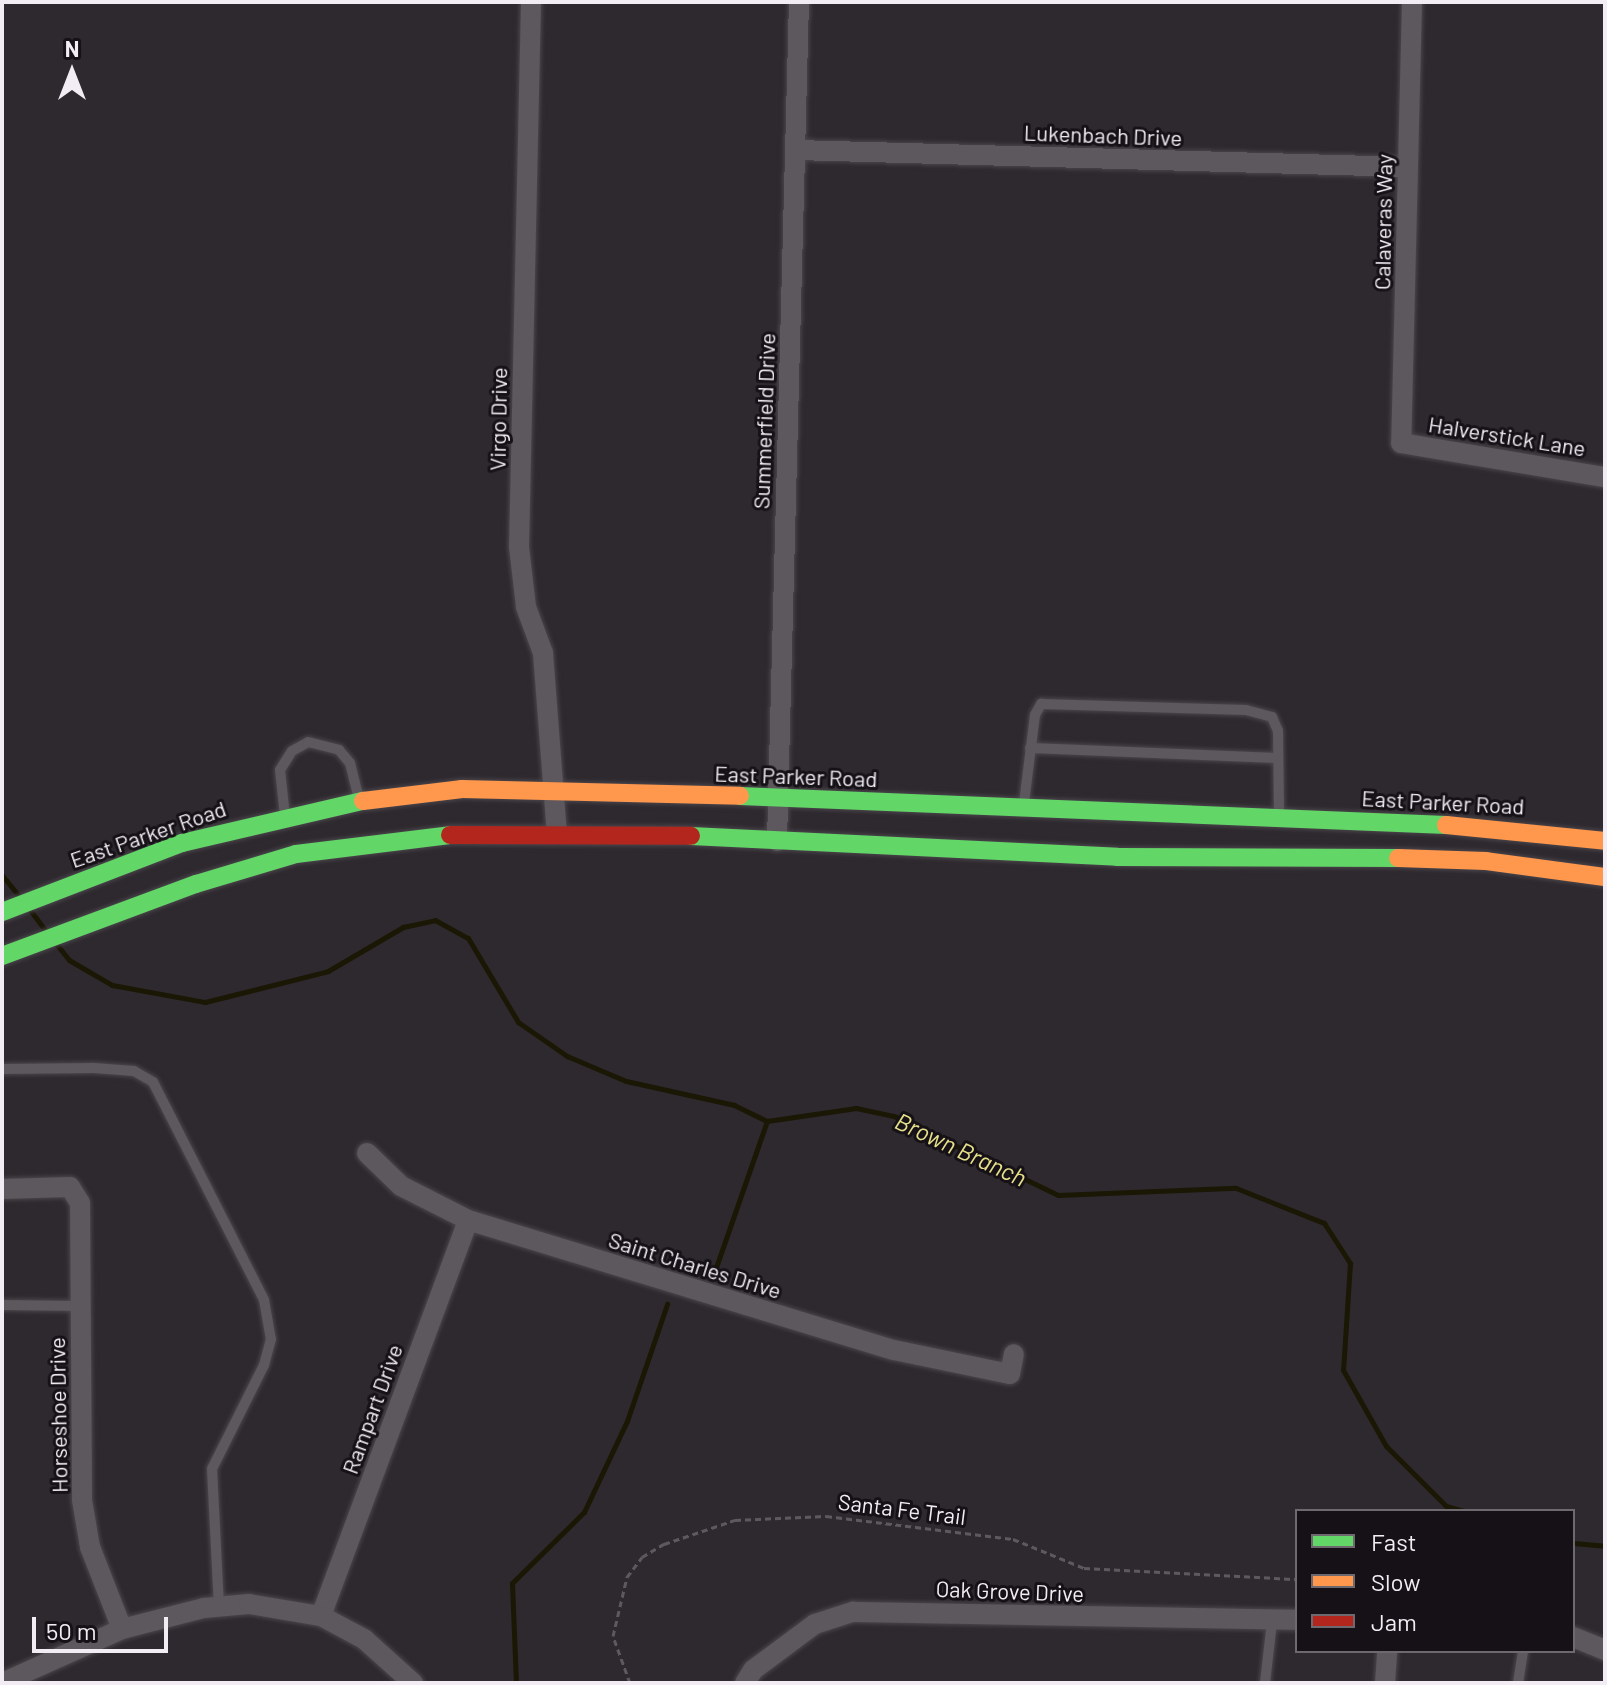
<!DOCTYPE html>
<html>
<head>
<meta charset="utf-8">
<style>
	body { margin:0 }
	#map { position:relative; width:1607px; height:1685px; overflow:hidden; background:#2e292f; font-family:Barlow,sans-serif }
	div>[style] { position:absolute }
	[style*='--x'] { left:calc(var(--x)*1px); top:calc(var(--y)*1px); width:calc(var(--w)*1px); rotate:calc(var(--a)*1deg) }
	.stream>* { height:5px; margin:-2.5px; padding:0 2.5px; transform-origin:2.5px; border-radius:2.5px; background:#1a1704 }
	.path>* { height:3px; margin-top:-1.5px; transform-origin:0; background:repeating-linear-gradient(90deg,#5d595e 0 6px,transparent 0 10px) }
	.roads { filter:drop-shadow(0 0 2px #4a464b) drop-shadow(0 0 2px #4a464b) }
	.lane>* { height:10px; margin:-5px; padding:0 5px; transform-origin:5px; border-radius:5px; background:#5c585d }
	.street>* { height:20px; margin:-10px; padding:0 10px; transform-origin:10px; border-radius:10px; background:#5c585d }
	.fast>* { height:18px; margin:-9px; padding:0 9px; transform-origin:9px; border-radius:9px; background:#63d668 }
	.slow>* { height:18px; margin:-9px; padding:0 9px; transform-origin:9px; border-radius:9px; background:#ff974d }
	.jam>* { height:18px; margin:-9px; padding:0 9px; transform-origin:9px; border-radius:9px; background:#b3261e }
	span { translate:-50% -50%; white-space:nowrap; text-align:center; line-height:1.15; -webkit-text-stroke:6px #151116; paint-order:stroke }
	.street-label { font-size:22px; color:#f2ecf4 }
	.water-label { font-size:24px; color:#e7e08b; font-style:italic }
	.frame { position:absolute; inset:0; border:4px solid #f2ecf4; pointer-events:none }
	.legend { position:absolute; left:1295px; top:1509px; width:280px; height:144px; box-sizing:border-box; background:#151116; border:2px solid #6d696f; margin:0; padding:10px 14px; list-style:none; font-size:24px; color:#f2ecf4 }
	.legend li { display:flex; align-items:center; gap:16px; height:40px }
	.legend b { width:40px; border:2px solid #6d696f }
	.north { position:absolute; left:32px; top:32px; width:80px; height:80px; -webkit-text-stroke:6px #151116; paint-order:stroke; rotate:0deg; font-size:22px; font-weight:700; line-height:32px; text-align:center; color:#f2ecf4 }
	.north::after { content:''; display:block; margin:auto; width:28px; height:36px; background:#f2ecf4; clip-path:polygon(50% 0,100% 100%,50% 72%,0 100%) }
	.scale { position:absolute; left:32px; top:1617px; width:136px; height:36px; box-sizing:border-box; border:4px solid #f2ecf4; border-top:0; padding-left:10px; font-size:24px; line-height:28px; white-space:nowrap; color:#f2ecf4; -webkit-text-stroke:6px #151116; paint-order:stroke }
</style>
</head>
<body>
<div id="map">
	<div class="stream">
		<div style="--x:2;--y:875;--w:27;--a:51"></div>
		<div style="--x:30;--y:910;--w:26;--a:53"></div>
		<div style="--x:57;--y:945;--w:19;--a:51"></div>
		<div style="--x:69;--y:960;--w:50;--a:30.2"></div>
		<div style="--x:112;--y:985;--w:95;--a:10.4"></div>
		<div style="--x:205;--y:1002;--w:127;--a:-14.1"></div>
		<div style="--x:328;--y:971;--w:87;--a:-30.4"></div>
		<div style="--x:403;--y:927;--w:33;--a:-12"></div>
		<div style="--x:435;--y:920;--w:38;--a:29"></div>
		<div style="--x:468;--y:938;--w:98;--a:59.2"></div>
		<div style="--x:518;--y:1022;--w:60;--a:34.8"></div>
		<div style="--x:567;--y:1056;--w:64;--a:23"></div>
		<div style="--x:626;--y:1081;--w:111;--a:12.5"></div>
		<div style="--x:734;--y:1105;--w:37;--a:26"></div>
		<div style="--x:767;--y:1121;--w:90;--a:-8.3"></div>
		<div style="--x:856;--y:1108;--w:39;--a:12"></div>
		<div style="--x:894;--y:1116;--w:182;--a:25.7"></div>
		<div style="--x:1058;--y:1195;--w:178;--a:-2.3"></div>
		<div style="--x:1236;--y:1188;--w:95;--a:21.7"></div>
		<div style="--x:1324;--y:1223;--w:48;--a:57"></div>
		<div style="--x:1350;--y:1263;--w:107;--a:93.7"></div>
		<div style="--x:1343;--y:1370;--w:87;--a:60.5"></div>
		<div style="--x:1386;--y:1446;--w:85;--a:45"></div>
		<div style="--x:1446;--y:1506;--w:19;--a:16"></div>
		<div style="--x:714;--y:1273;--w:161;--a:-70.8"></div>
		<div style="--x:1573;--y:1543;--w:32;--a:5"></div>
		<div style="--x:516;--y:1683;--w:100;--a:-92.3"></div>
		<div style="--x:512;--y:1583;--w:101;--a:-44.6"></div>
		<div style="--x:584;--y:1512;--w:101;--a:-64.7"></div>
		<div style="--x:627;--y:1421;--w:124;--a:-71.1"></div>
	</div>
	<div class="path">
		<div style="--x:630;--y:1683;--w:50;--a:-109.9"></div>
		<div style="--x:613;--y:1636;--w:61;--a:-76.7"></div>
		<div style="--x:627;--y:1577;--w:25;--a:-53"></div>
		<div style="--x:642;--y:1557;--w:26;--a:-31"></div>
		<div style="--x:664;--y:1544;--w:75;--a:-18.7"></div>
		<div style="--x:735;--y:1520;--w:91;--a:-2.5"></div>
		<div style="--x:826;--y:1516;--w:188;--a:7"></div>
		<div style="--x:1013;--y:1539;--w:77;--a:22.2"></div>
		<div style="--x:1084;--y:1568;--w:213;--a:3"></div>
	</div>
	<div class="roads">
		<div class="lane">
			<div style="--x:1030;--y:748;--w:248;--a:2.3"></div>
			<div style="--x:1024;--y:803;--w:89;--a:-82.9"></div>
			<div style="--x:1035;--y:715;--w:13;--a:-61"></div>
			<div style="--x:1041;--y:704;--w:205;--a:1.7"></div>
			<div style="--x:1246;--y:710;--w:27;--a:15"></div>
			<div style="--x:1272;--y:717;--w:15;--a:67"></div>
			<div style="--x:1278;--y:731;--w:85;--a:89.3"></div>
			<div style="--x:285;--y:816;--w:46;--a:-96.2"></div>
			<div style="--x:280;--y:770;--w:22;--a:-58"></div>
			<div style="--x:292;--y:751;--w:18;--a:-29"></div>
			<div style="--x:308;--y:742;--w:32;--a:14"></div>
			<div style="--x:339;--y:750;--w:17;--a:50"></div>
			<div style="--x:350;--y:763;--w:37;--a:76"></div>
			<div style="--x:2;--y:1069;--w:92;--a:-0.6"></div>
			<div style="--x:94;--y:1068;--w:40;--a:4.3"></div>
			<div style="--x:134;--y:1071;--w:22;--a:30"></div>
			<div style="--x:153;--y:1082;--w:245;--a:63"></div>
			<div style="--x:264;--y:1300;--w:40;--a:80"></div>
			<div style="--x:271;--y:1339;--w:27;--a:105"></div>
			<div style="--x:264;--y:1365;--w:116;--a:116.6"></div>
			<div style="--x:212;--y:1469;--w:138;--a:87.1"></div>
			<div style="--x:2;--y:1305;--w:79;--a:0.7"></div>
			<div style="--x:1265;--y:1683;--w:61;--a:-83.5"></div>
			<div style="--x:1518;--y:1683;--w:32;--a:-81"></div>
		</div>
		<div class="street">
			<div style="--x:531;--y:2;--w:545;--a:91.26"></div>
			<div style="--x:519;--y:547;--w:60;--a:83.3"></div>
			<div style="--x:526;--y:607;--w:49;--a:69.7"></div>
			<div style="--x:543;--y:653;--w:181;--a:85.6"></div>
			<div style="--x:1412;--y:2;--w:441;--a:91.4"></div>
			<div style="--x:1401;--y:443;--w:207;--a:9.5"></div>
			<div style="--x:796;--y:150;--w:612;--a:1.59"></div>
			<div style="--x:777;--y:841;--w:839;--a:-88.5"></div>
			<div style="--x:367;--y:1153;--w:47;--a:44.1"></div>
			<div style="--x:401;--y:1186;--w:75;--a:26.9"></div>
			<div style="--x:468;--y:1220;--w:445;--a:17"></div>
			<div style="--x:894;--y:1350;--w:118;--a:11.7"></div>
			<div style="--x:1010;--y:1374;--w:20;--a:-79"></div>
			<div style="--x:2;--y:1189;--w:68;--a:-1.7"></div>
			<div style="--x:70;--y:1187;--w:19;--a:58"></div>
			<div style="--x:80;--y:1203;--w:297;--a:89.6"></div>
			<div style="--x:82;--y:1500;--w:48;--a:80.3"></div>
			<div style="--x:90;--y:1547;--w:88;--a:68.7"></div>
			<div style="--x:321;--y:1616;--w:422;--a:-69.6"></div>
			<div style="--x:1573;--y:1637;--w:35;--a:22"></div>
			<div style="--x:2;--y:1683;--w:132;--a:-24.2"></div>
			<div style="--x:122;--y:1629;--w:85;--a:-14.4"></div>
			<div style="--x:204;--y:1608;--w:45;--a:-5.1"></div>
			<div style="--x:249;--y:1604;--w:73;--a:9.5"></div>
			<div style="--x:321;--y:1616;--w:49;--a:28.1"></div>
			<div style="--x:364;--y:1639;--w:66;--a:41.9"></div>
			<div style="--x:745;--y:1683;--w:15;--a:-58"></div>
			<div style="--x:753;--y:1670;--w:77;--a:-36.6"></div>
			<div style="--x:815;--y:1624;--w:40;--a:-18"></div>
			<div style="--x:853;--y:1612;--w:444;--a:1"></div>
			<div style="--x:1385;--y:1683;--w:32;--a:-86"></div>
		</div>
		<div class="fast">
			<div style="--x:740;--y:796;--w:707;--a:2.35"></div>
			<div style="--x:691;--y:836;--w:427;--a:2.8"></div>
			<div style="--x:1117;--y:857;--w:281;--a:0.2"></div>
			<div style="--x:2;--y:912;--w:193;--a:-21"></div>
			<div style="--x:182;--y:843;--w:186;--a:-13.1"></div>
			<div style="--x:2;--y:956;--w:207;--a:-20.4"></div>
			<div style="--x:196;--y:884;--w:104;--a:-16.7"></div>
			<div style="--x:296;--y:854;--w:155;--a:-7"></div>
		</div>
		<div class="slow">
			<div style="--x:363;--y:801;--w:100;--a:-6.9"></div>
			<div style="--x:462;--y:789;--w:278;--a:1.4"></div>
			<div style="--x:1446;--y:825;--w:160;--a:5.7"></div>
			<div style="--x:1398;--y:858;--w:88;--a:2"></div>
			<div style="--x:1486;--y:861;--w:120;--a:7.7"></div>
		</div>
		<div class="jam">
			<div style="--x:450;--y:835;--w:241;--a:0.2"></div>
		</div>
	</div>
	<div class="street-label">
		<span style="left:1103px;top:135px;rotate:2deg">Lukenbach Drive</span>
		<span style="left:1383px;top:222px;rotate:-89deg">Calaveras Way</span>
		<span style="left:498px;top:419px;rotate:-89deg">Virgo Drive</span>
		<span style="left:764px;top:421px;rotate:-88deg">Summerfield Drive</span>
		<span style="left:1507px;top:436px;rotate:9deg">Halverstick Lane</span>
		<span style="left:796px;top:776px;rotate:2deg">East Parker Road</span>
		<span style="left:1443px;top:802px;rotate:3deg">East Parker Road</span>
		<span style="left:148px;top:834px;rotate:-19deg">East Parker Road</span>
		<span style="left:695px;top:1265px;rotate:17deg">Saint Charles Drive</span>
		<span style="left:372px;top:1409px;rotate:-70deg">Rampart Drive</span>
		<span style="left:58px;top:1415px;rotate:-91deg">Horseshoe Drive</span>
		<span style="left:902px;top:1509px;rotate:7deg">Santa Fe Trail</span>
		<span style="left:1010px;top:1591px;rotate:2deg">Oak Grove Drive</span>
	</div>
	<div class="water-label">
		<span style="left:961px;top:1149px;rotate:25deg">Brown Branch</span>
	</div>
	<div class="frame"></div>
	<ul class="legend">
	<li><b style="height:10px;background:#63d668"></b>Fast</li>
	<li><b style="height:10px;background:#ff974d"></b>Slow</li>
	<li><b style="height:10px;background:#b3261e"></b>Jam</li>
	</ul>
	<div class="north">N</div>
	<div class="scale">50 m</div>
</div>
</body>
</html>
